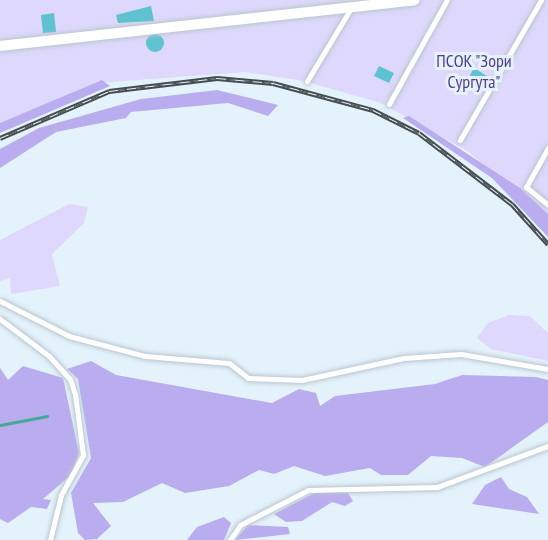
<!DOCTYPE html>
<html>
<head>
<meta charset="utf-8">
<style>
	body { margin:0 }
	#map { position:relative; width:548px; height:540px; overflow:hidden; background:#e4f2fb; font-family:"PT Sans Narrow",sans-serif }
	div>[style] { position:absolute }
	.green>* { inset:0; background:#ded8fc }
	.forest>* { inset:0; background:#b9adf0 }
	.stream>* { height:3px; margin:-1.5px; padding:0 1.5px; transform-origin:1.5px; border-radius:1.5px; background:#47a896 }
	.building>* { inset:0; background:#5ec2d0 }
	.round { border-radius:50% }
	.roads { filter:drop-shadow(0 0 2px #b9c6cf) drop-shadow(0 0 2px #b9c6cf) }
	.lane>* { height:5px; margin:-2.5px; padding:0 2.5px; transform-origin:2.5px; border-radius:2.5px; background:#fff }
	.street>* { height:10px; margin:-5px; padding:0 5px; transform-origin:5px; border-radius:5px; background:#fff }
	.rail>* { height:5px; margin-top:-2.5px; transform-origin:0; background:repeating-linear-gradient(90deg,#e4f2fb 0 9px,#454c50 0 18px); box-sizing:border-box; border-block:2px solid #454c50 }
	span { translate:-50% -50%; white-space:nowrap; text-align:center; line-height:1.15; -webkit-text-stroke:6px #e4f2fb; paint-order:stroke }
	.park-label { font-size:18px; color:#533e8d }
</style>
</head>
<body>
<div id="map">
	<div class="green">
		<i style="clip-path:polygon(0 0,548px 0,548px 219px,469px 152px,381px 103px,304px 81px,245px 72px,97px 83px,0 123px)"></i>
		<i style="clip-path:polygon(69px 204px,88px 207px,84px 223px,52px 254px,60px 286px,11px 294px,10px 278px,0 281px,0 240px)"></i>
		<i style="clip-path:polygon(509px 315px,530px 316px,548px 333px,548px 361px,491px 349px,477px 338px,488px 323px)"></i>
	</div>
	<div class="forest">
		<i style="clip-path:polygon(102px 80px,110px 86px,0 133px,0 123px)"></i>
		<i style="clip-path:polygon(217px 90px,278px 105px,268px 116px,228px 103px,131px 112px,126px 118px,56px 132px,0 168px,0 149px,39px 128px,141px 99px)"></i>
		<i style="clip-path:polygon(409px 116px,520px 188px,548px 214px,548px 237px,492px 178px,403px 118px)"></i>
		<i style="clip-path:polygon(91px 361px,116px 375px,272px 403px,299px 389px,316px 393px,320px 406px,335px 396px,435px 384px,462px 375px,536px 377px,548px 380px,548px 422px,485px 467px,462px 458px,431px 456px,408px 475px,381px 475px,370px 468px,325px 476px,294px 466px,274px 474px,259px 470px,229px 486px,185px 493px,162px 483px,123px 502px,93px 503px,111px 526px,97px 539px,85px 540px,78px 533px,71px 493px,91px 458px,78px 379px,67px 369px)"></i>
		<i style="clip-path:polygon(23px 366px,63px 378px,79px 453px,71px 475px,43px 499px,51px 500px,47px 509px,31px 507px,8px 523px,0 519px,0 368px,8px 380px)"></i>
		<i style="clip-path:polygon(501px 477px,509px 489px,527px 497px,539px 514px,472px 504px,485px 485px)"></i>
		<i style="clip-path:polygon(346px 490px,353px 501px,345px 506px,332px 502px,302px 521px,286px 522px,274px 514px,314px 493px)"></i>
		<i style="clip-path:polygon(224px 517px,231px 523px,224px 540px,187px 540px,197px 527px)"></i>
		<i style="clip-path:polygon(248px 525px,288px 527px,290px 534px,235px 540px)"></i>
	</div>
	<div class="stream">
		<i style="left:0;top:425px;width:48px;rotate:-10.8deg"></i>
	</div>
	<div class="building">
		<i style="clip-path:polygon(151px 6px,154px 21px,118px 23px,116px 15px)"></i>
		<i style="clip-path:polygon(54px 13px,56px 32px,43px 33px,41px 15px)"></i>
		<i class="round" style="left:146px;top:34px;width:18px;height:18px"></i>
		<i style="clip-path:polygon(379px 66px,394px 73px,389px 83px,374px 76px)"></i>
		<i style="clip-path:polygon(474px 68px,487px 76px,481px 87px,468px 79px)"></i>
	</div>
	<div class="roads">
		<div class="lane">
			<i style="left:307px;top:81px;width:85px;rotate:-58.9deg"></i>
			<i style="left:389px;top:104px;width:119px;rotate:-60.9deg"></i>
			<i style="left:460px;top:140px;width:162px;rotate:-59.9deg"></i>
			<i style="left:548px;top:148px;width:45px;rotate:119.4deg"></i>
			<i style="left:526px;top:187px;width:28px;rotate:39deg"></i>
			<i style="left:0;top:301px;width:77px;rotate:26.9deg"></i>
			<i style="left:69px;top:336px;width:79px;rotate:14.7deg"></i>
			<i style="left:145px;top:356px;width:84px;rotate:4.8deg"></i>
			<i style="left:229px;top:363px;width:24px;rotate:38deg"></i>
			<i style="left:248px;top:378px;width:54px;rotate:2.1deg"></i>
			<i style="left:302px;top:380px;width:104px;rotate:-12.2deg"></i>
			<i style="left:404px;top:358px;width:57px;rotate:-4deg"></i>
			<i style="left:461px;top:354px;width:88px;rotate:9.8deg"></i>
			<i style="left:0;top:319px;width:61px;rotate:37.1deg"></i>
			<i style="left:49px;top:356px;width:31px;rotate:48deg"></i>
			<i style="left:70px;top:379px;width:16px;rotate:72deg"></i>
			<i style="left:75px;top:394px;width:62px;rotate:82.5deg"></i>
			<i style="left:83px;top:455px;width:46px;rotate:118.8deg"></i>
			<i style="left:61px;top:495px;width:46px;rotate:103.7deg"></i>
			<i style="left:230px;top:540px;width:18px;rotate:-56deg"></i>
			<i style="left:240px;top:525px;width:76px;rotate:-27.2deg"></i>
			<i style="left:308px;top:490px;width:129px;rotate:-1.3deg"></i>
			<i style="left:437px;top:487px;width:118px;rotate:-20.3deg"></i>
		</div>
		<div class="street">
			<i style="left:0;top:46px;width:417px;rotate:-6.3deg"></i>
		</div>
	</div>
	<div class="rail">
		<i style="left:0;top:138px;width:119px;rotate:-23.3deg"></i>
		<i style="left:109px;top:91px;width:109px;rotate:-6.9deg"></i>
		<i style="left:217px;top:78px;width:56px;rotate:5.1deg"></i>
		<i style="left:273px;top:83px;width:104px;rotate:15.1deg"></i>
		<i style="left:373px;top:110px;width:51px;rotate:26.6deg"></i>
		<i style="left:419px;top:133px;width:117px;rotate:37.4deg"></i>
		<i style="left:512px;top:204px;width:54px;rotate:48deg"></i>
	</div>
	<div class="park-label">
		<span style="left:474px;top:72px">ПСОК "Зори<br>Сургута"</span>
	</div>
</div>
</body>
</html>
